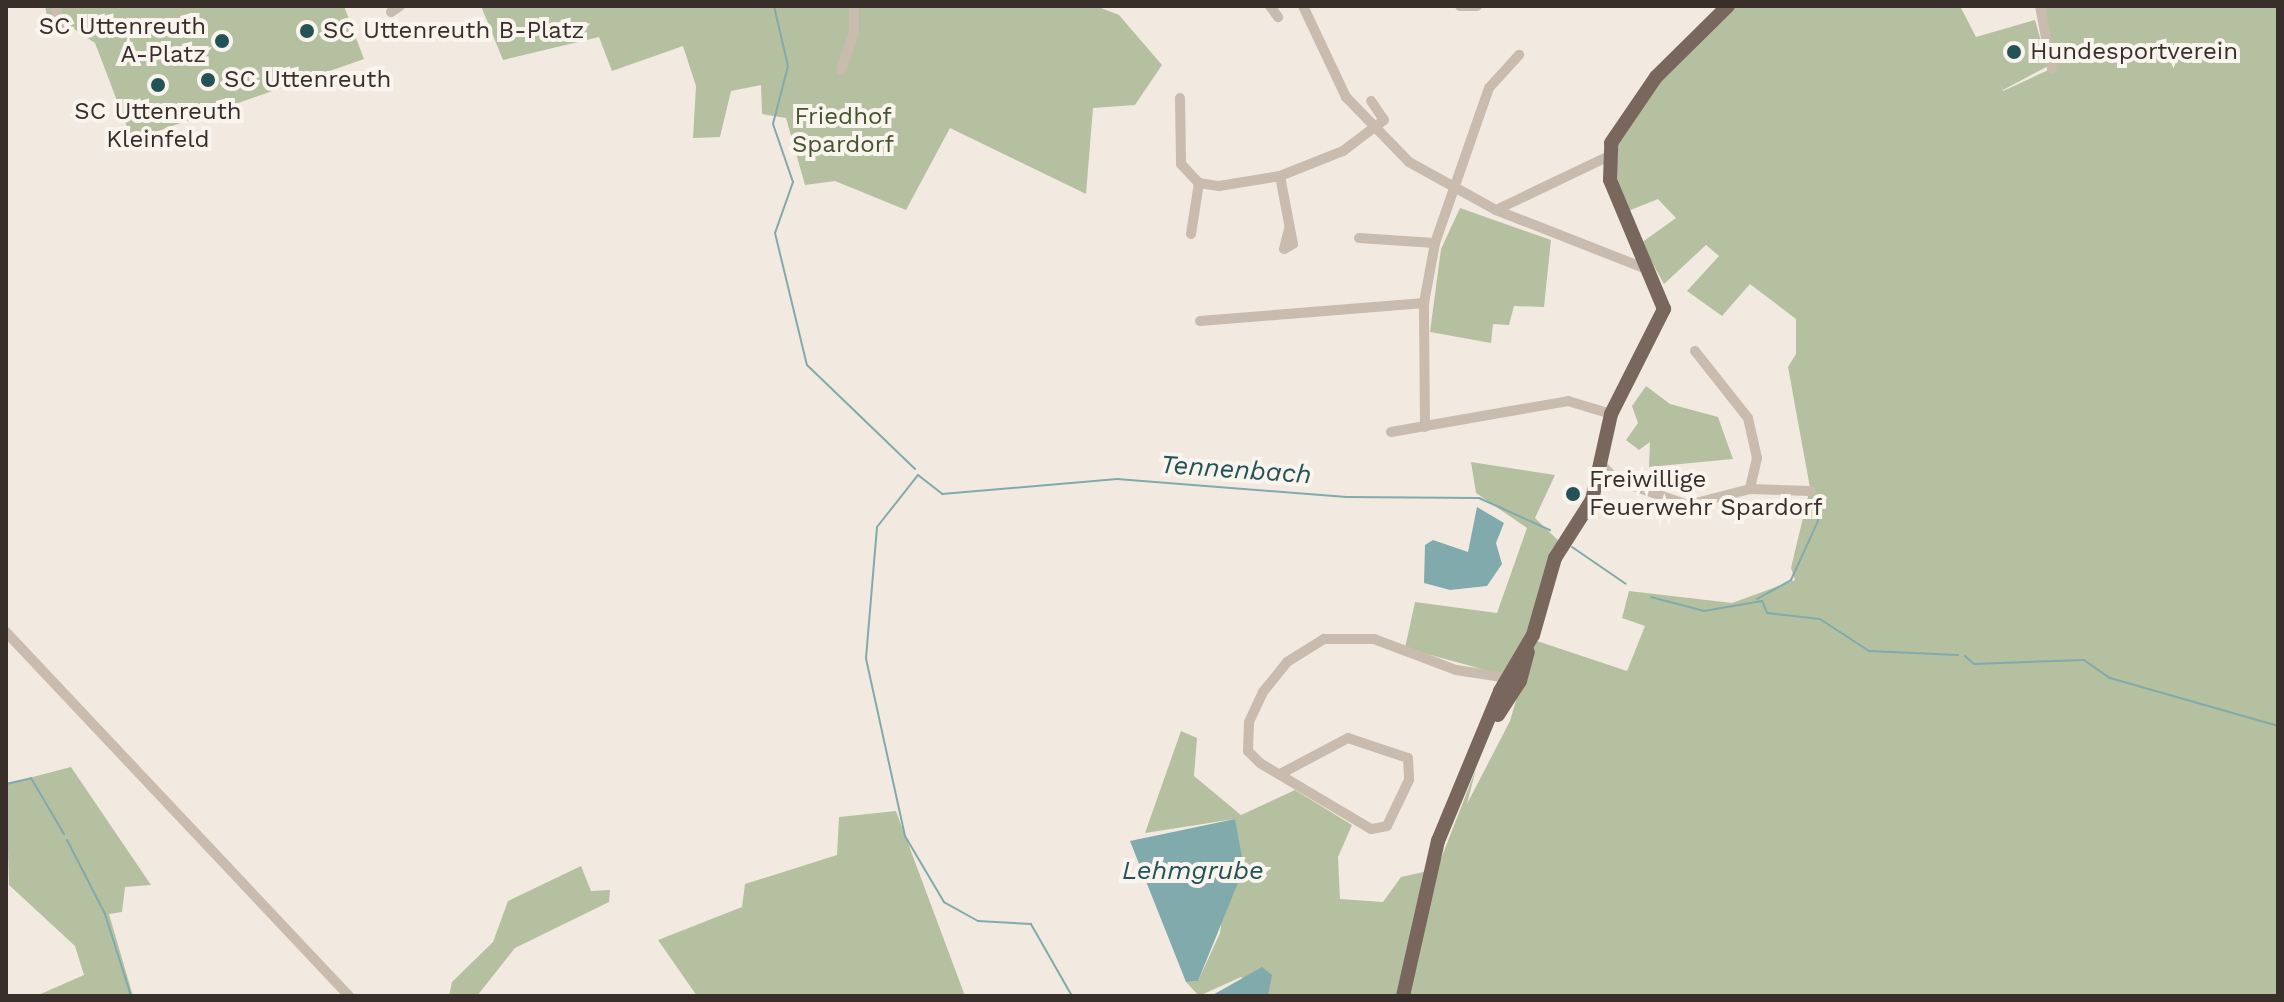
<!DOCTYPE html>
<html>
<head>
<meta charset="utf-8">
<style>
	body { margin:0 }
	#map { position:relative; width:2284px; height:1002px; overflow:hidden; background:#f2eae0; font-family:"Work Sans",sans-serif }
	div>[style] { position:absolute }
	.green>* { inset:0; background:#b5c0a1 }
	.water>* { inset:0; background:#81aaad }
	.stream>* { height:2px; margin:-1px; padding:0 1px; transform-origin:1px; border-radius:1px; background:#81aaad }
	.minor>* { height:10px; margin:-5px; padding:0 5px; transform-origin:5px; border-radius:5px; background:#c9bbad }
	.major>* { height:14px; margin:-7px; padding:0 7px; transform-origin:7px; border-radius:7px; background:#79675d }
	.dots>* { width:22px; height:22px; translate:-50% -50%; box-sizing:border-box; border:4px solid #f9f4ed; border-radius:50% }
	span { translate:-50% -50%; white-space:nowrap; text-align:center; line-height:1.15; -webkit-text-stroke:8px #f9f4ed; paint-order:stroke }
	.poi-label { font-size:24px; color:#382f2b }
	.right { translate:-100% -50%; text-align:right }
	.left { translate:0 -50%; text-align:left }
	.park-label { font-size:24px; color:#465530 }
	.water-label { font-size:26px; color:#235257; font-style:italic }
	.frame { position:absolute; inset:0; border:8px solid #382f2b; pointer-events:none }
</style>
</head>
<body>
<div id="map">
	<div class="green">
		<i style="clip-path:polygon(45px 6px,344px 6px,364px 59px,132px 140px,95px 43px,71px 27px,50px 30px)"></i>
		<i style="clip-path:polygon(481px 6px,1096px 6px,1119px 15px,1162px 65px,1135px 105px,1093px 108px,1086px 194px,950px 128px,906px 210px,835px 181px,805px 185px,786px 118px,762px 114px,761px 85px,731px 91px,720px 137px,693px 138px,696px 86px,683px 46px,612px 71px,599px 37px,503px 60px)"></i>
		<i style="clip-path:polygon(1735px 6px,1960px 6px,1976px 37px,2035px 20px,2048px 66px,2003px 90px,2000px 84px,2003px 91px,2055px 67px,2043px 6px,2278px 6px,2278px 996px,1245px 996px,1268px 995px,1241px 977px,1199px 996px,1186px 982px,1198px 981px,1220px 933px,1235px 819px,1145px 833px,1181px 731px,1197px 738px,1194px 776px,1241px 815px,1295px 790px,1352px 825px,1338px 857px,1340px 899px,1383px 902px,1401px 877px,1437px 869px,1476px 769px,1467px 804px,1510px 721px,1522px 680px,1405px 648px,1415px 602px,1497px 613px,1527px 528px,1476px 493px,1471px 462px,1555px 475px,1535px 518px,1566px 548px,1534px 640px,1627px 671px,1645px 626px,1622px 618px,1629px 591px,1732px 603px,1795px 580px,1791px 568px,1810px 488px,1788px 367px,1796px 354px,1796px 319px,1750px 284px,1722px 316px,1687px 291px,1719px 256px,1706px 245px,1664px 284px,1641px 243px,1676px 218px,1658px 199px,1628px 211px,1609px 155px,1672px 63px)"></i>
		<i style="clip-path:polygon(1460px 208px,1551px 240px,1544px 307px,1514px 306px,1509px 325px,1493px 324px,1491px 343px,1430px 332px,1441px 249px)"></i>
		<i style="clip-path:polygon(1646px 386px,1670px 404px,1718px 417px,1733px 459px,1649px 467px,1650px 442px,1639px 450px,1626px 440px,1638px 423px,1632px 406px)"></i>
		<i style="clip-path:polygon(71px 767px,151px 885px,125px 887px,122px 912px,109px 914px,133px 996px,36px 996px,84px 975px,75px 946px,9px 885px,6px 784px)"></i>
		<i style="clip-path:polygon(896px 811px,965px 996px,697px 996px,658px 940px,742px 907px,745px 884px,837px 855px,839px 817px)"></i>
		<i style="clip-path:polygon(581px 866px,591px 891px,610px 890px,609px 902px,515px 948px,477px 996px,449px 996px,452px 982px,493px 942px,508px 901px)"></i>
	</div>
	<div class="water">
		<i style="clip-path:polygon(1477px 507px,1504px 523px,1496px 543px,1502px 564px,1487px 586px,1450px 590px,1424px 583px,1425px 545px,1433px 540px,1468px 552px)"></i>
		<i style="clip-path:polygon(1235px 819px,1244px 868px,1198px 981px,1186px 982px,1130px 841px)"></i>
		<i style="clip-path:polygon(1262px 967px,1272px 975px,1268px 995px,1211px 996px)"></i>
	</div>
	<div class="stream">
		<i style="left:774px;top:6px;width:62px;rotate:76.9deg"></i>
		<i style="left:788px;top:66px;width:60px;rotate:104.5deg"></i>
		<i style="left:773px;top:124px;width:61px;rotate:71deg"></i>
		<i style="left:793px;top:182px;width:54px;rotate:109.4deg"></i>
		<i style="left:775px;top:233px;width:136px;rotate:76.4deg"></i>
		<i style="left:807px;top:365px;width:150px;rotate:43.9deg"></i>
		<i style="left:1572px;top:547px;width:65px;rotate:34.4deg"></i>
		<i style="left:1651px;top:597px;width:55px;rotate:14.8deg"></i>
		<i style="left:1704px;top:611px;width:59px;rotate:-9.8deg"></i>
		<i style="left:1762px;top:601px;width:13px;rotate:67deg"></i>
		<i style="left:1767px;top:613px;width:53px;rotate:6.5deg"></i>
		<i style="left:1820px;top:619px;width:59px;rotate:33.1deg"></i>
		<i style="left:1869px;top:651px;width:89px;rotate:2.6deg"></i>
		<i style="left:1757px;top:599px;width:39px;rotate:-29deg"></i>
		<i style="left:1791px;top:580px;width:65px;rotate:-65.4deg"></i>
		<i style="left:1818px;top:521px;width:25px;rotate:-85deg"></i>
		<i style="left:1965px;top:656px;width:12px;rotate:42deg"></i>
		<i style="left:1974px;top:664px;width:110px;rotate:-2.1deg"></i>
		<i style="left:2084px;top:660px;width:32px;rotate:35deg"></i>
		<i style="left:2110px;top:678px;width:175px;rotate:15.9deg"></i>
		<i style="left:6px;top:784px;width:26px;rotate:-13deg"></i>
		<i style="left:31px;top:778px;width:65px;rotate:59.5deg"></i>
		<i style="left:67px;top:840px;width:83px;rotate:62.8deg"></i>
		<i style="left:105px;top:914px;width:86px;rotate:72.4deg"></i>
		<i style="left:1072px;top:996px;width:83px;rotate:-119.7deg"></i>
		<i style="left:1031px;top:924px;width:53px;rotate:-176.8deg"></i>
		<i style="left:978px;top:921px;width:39px;rotate:-151deg"></i>
		<i style="left:944px;top:902px;width:77px;rotate:-120.6deg"></i>
		<i style="left:905px;top:836px;width:182px;rotate:-102.4deg"></i>
		<i style="left:866px;top:658px;width:131px;rotate:-85.2deg"></i>
		<i style="left:877px;top:527px;width:66px;rotate:-51.7deg"></i>
		<i style="left:918px;top:475px;width:31px;rotate:38deg"></i>
		<i style="left:942px;top:494px;width:176px;rotate:-4.9deg"></i>
		<i style="left:1117px;top:479px;width:230px;rotate:4.5deg"></i>
		<i style="left:1346px;top:497px;width:133px;rotate:0.4deg"></i>
		<i style="left:1479px;top:498px;width:78px;rotate:24.3deg"></i>
	</div>
	<div class="minor">
		<i style="left:56px;top:6px;width:21px;rotate:85deg"></i>
		<i style="left:1270px;top:6px;width:14px;rotate:54deg"></i>
		<i style="left:1303px;top:6px;width:101px;rotate:64.7deg"></i>
		<i style="left:1346px;top:97px;width:91px;rotate:45.9deg"></i>
		<i style="left:1409px;top:162px;width:99px;rotate:28.9deg"></i>
		<i style="left:1496px;top:210px;width:164px;rotate:21.4deg"></i>
		<i style="left:1460px;top:6px;width:17px"></i>
		<i style="left:2040px;top:6px;width:64px;rotate:79.2deg"></i>
		<i style="left:391px;top:12px;width:11px;rotate:-34deg"></i>
		<i style="left:841px;top:70px;width:39px;rotate:-71deg"></i>
		<i style="left:854px;top:33px;width:27px;rotate:-90deg"></i>
		<i style="left:1180px;top:98px;width:66px;rotate:89.1deg"></i>
		<i style="left:1181px;top:164px;width:26px;rotate:47deg"></i>
		<i style="left:1199px;top:183px;width:20px;rotate:9deg"></i>
		<i style="left:1219px;top:186px;width:62px;rotate:-9.3deg"></i>
		<i style="left:1280px;top:176px;width:68px;rotate:-21.6deg"></i>
		<i style="left:1343px;top:151px;width:51px;rotate:-37.1deg"></i>
		<i style="left:1384px;top:120px;width:23px;rotate:-124deg"></i>
		<i style="left:1280px;top:176px;width:69px;rotate:79.2deg"></i>
		<i style="left:1293px;top:244px;width:10px;rotate:151deg"></i>
		<i style="left:1284px;top:249px;width:21px;rotate:-76deg"></i>
		<i style="left:1496px;top:210px;width:123px;rotate:-25.5deg"></i>
		<i style="left:1191px;top:234px;width:52px;rotate:-81.1deg"></i>
		<i style="left:1359px;top:238px;width:76px;rotate:3.8deg"></i>
		<i style="left:1200px;top:321px;width:225px;rotate:-4.6deg"></i>
		<i style="left:1695px;top:351px;width:85px;rotate:51.7deg"></i>
		<i style="left:1748px;top:418px;width:41px;rotate:77.3deg"></i>
		<i style="left:1757px;top:458px;width:32px;rotate:103deg"></i>
		<i style="left:1425px;top:427px;width:124px;rotate:-90.5deg"></i>
		<i style="left:1424px;top:303px;width:61px;rotate:-79.6deg"></i>
		<i style="left:1435px;top:243px;width:164px;rotate:-70.8deg"></i>
		<i style="left:1489px;top:88px;width:45px;rotate:-47.7deg"></i>
		<i style="left:1391px;top:432px;width:180px;rotate:-9.9deg"></i>
		<i style="left:1568px;top:401px;width:45px;rotate:16.8deg"></i>
		<i style="left:1602px;top:465px;width:21px;rotate:47deg"></i>
		<i style="left:1616px;top:480px;width:76px;rotate:19.1deg"></i>
		<i style="left:1688px;top:505px;width:64px;rotate:-14.5deg"></i>
		<i style="left:1750px;top:489px;width:61px;rotate:1.9deg"></i>
		<i style="left:6px;top:632px;width:500px;rotate:46.7deg"></i>
		<i style="left:1282px;top:773px;width:75px;rotate:-27.9deg"></i>
		<i style="left:1348px;top:738px;width:63px;rotate:18.4deg"></i>
		<i style="left:1408px;top:758px;width:22px;rotate:87deg"></i>
		<i style="left:1409px;top:780px;width:51px;rotate:115.6deg"></i>
		<i style="left:1387px;top:826px;width:16px;rotate:169deg"></i>
		<i style="left:1371px;top:829px;width:129px;rotate:-149.3deg"></i>
		<i style="left:1260px;top:763px;width:17px;rotate:-135deg"></i>
		<i style="left:1248px;top:751px;width:29px;rotate:-88deg"></i>
		<i style="left:1249px;top:722px;width:33px;rotate:-65deg"></i>
		<i style="left:1263px;top:692px;width:38px;rotate:-51deg"></i>
		<i style="left:1287px;top:662px;width:44px;rotate:-31.9deg"></i>
		<i style="left:1324px;top:639px;width:50px"></i>
		<i style="left:1374px;top:639px;width:88px;rotate:20.7deg"></i>
		<i style="left:1456px;top:670px;width:53px;rotate:8.7deg"></i>
	</div>
	<div class="major">
		<i style="left:1498px;top:715px;width:40px;rotate:-57.1deg"></i>
		<i style="left:1520px;top:681px;width:30px;rotate:-75deg"></i>
		<i style="left:1403px;top:996px;width:159px;rotate:-77.3deg"></i>
		<i style="left:1438px;top:841px;width:162px;rotate:-67.5deg"></i>
		<i style="left:1500px;top:691px;width:65px;rotate:-59.5deg"></i>
		<i style="left:1533px;top:635px;width:80px;rotate:-74.1deg"></i>
		<i style="left:1555px;top:558px;width:69px;rotate:-57.5deg"></i>
		<i style="left:1592px;top:500px;width:88px;rotate:-77.5deg"></i>
		<i style="left:1611px;top:414px;width:118px;rotate:-63.2deg"></i>
		<i style="left:1664px;top:309px;width:140px;rotate:-112.7deg"></i>
		<i style="left:1610px;top:180px;width:37px;rotate:-88deg"></i>
		<i style="left:1611px;top:143px;width:80px;rotate:-55.7deg"></i>
		<i style="left:1656px;top:77px;width:101px;rotate:-44.6deg"></i>
	</div>
	<div class="dots">
		<i style="left:307px;top:31px;background:#235257"></i>
		<i style="left:222px;top:41px;background:#235257"></i>
		<i style="left:2014px;top:52px;background:#235257"></i>
		<i style="left:208px;top:80px;background:#235257"></i>
		<i style="left:158px;top:85px;background:#235257"></i>
		<i style="left:1573px;top:494px;background:#235257"></i>
	</div>
	<div class="poi-label">
		<span class="right" style="left:206px;top:41px">SC Uttenreuth<br>A-Platz</span>
		<span class="left" style="left:323px;top:31px">SC Uttenreuth B-Platz</span>
		<span class="left" style="left:2030px;top:52px">Hundesportverein</span>
		<span class="left" style="left:224px;top:80px">SC Uttenreuth</span>
		<span style="left:158px;top:126px">SC Uttenreuth<br>Kleinfeld</span>
		<span class="left" style="left:1589px;top:494px">Freiwillige<br>Feuerwehr Spardorf</span>
	</div>
	<div class="park-label">
		<span style="left:843px;top:131px">Friedhof<br>Spardorf</span>
	</div>
	<div class="water-label">
		<span style="left:1236px;top:470px;rotate:4deg">Tennenbach</span>
		<span style="left:1193px;top:871px">Lehmgrube</span>
	</div>
	<div class="frame"></div>
</div>
</body>
</html>
